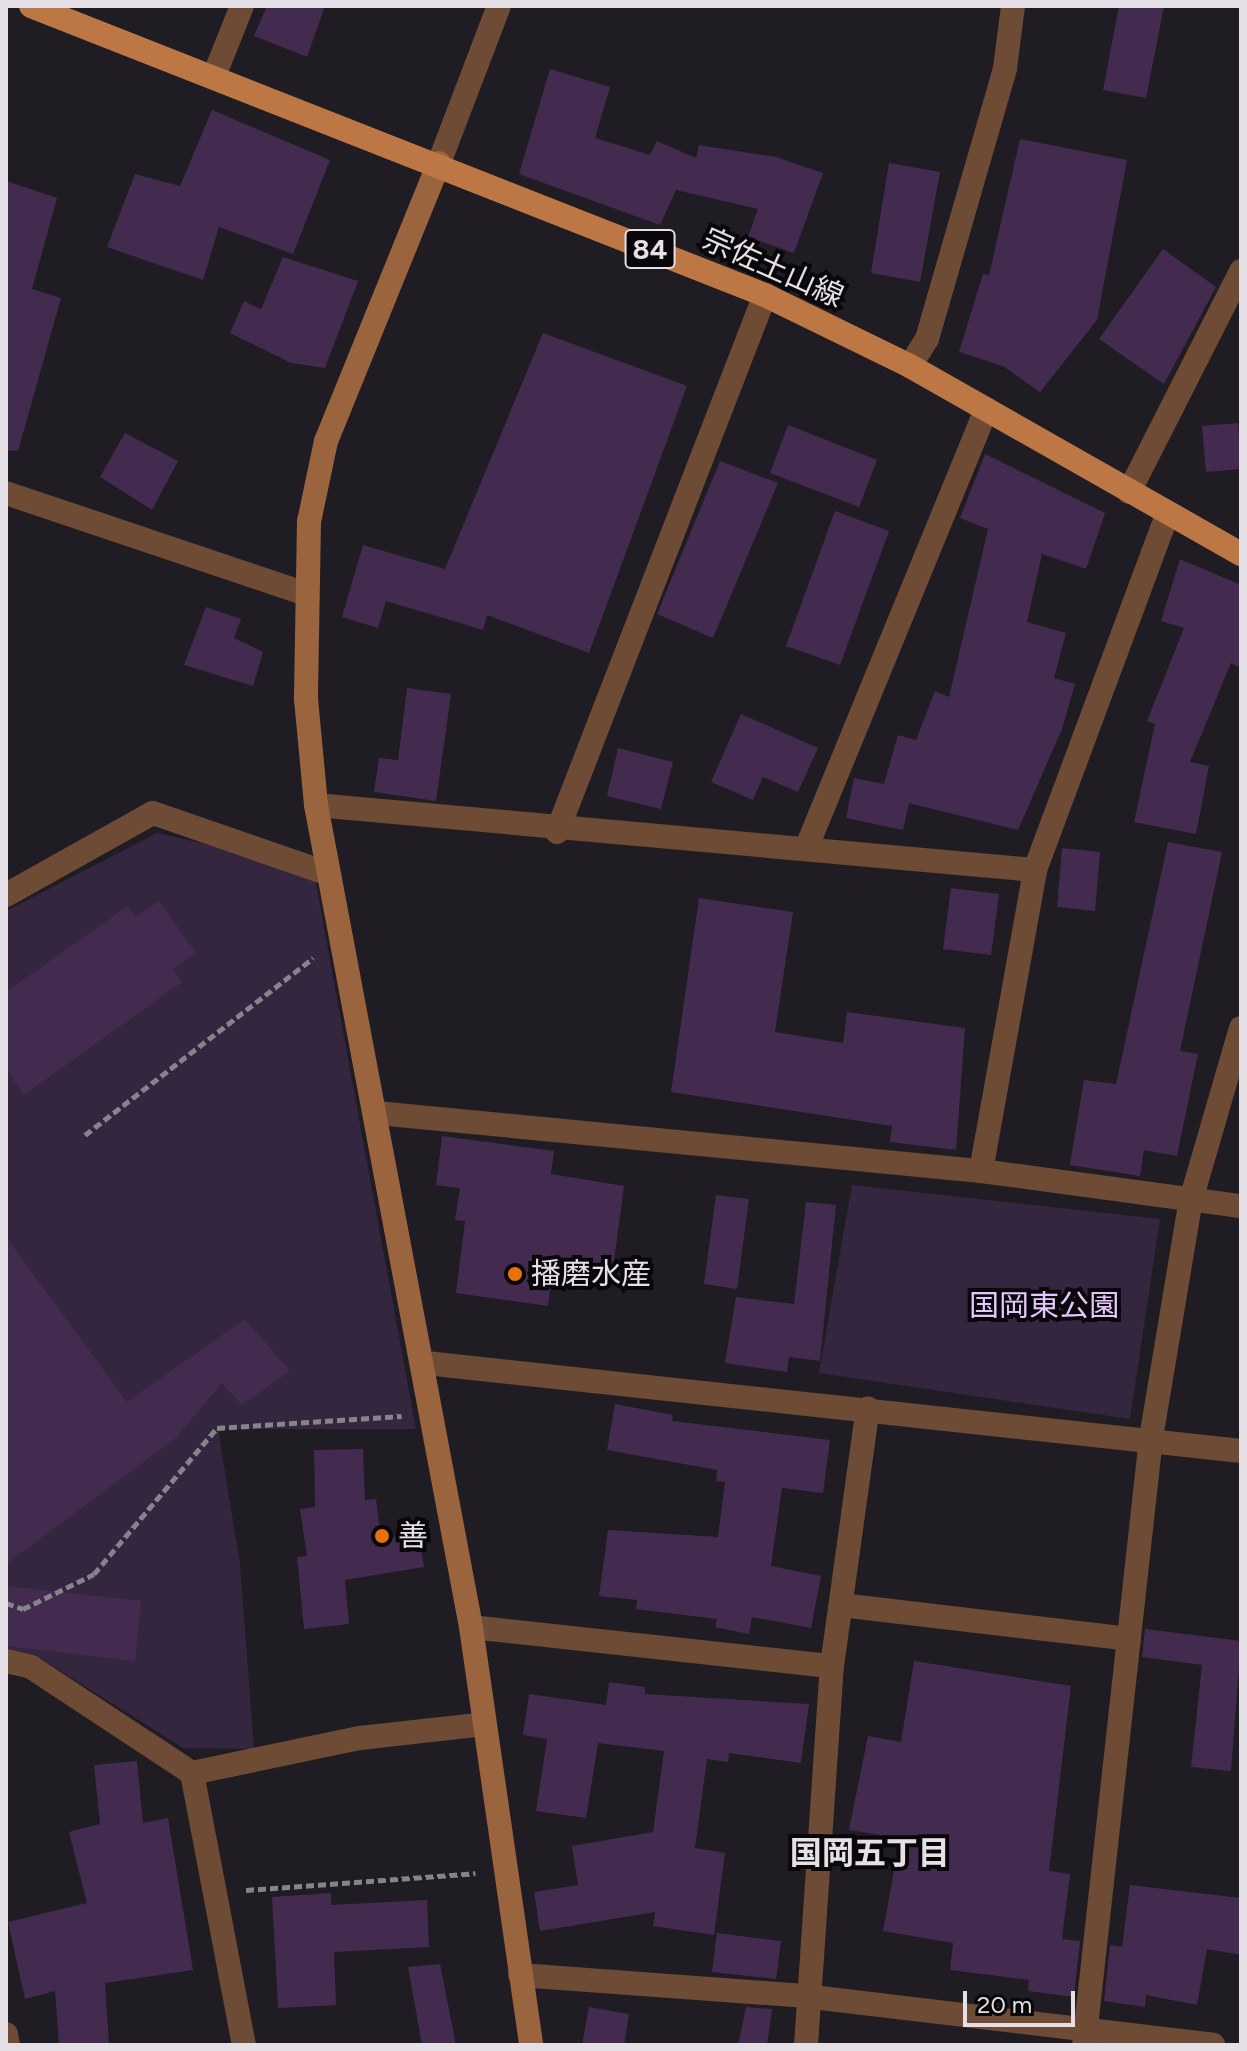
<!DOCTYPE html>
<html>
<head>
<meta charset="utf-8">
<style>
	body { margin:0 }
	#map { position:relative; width:1247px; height:2051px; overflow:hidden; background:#201c24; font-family:Figtree,"Noto Sans JP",sans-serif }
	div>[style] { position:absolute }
	.green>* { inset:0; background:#34263e }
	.building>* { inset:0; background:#422b4f }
	.path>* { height:5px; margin-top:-2.5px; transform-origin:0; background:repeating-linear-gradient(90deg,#87838a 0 8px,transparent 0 12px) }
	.street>* { height:24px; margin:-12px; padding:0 12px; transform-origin:12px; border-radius:12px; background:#6d4b34 }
	.secondary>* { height:24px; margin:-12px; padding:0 12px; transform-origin:12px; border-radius:12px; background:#9a643e }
	.primary>* { height:24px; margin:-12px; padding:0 12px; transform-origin:12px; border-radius:12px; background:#bc7744 }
	.dots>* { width:22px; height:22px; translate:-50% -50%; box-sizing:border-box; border:4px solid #09070a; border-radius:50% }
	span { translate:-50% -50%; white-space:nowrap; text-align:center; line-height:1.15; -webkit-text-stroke:8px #09070a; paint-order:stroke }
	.shield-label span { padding:2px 6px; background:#09070a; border:2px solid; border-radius:6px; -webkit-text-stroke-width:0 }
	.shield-label { font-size:28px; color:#e4e0e6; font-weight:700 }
	.street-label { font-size:30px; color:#e4e0e6 }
	.poi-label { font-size:30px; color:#e4e0e6 }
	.left { translate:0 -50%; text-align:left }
	.park-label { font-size:30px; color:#e4c6fc }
	.neighbourhood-label { font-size:32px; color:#e4e0e6; font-weight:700 }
	.frame { position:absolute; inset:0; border:8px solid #e4e0e6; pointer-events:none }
	.scale { position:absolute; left:963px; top:1991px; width:112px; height:36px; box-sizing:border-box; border:4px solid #e4e0e6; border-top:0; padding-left:10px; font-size:24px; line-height:28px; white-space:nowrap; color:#e4e0e6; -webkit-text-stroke:6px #09070a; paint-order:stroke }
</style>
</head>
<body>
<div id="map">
	<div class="green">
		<i style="clip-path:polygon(157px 833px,313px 868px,416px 1429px,218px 1429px,240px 1564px,254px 1749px,183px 1748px,40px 1658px,6px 1651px,6px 911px)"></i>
		<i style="clip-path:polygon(852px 1185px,1160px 1219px,1130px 1419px,819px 1373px)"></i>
	</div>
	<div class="building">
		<i style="clip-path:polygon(267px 6px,325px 6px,307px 57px,254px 36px)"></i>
		<i style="clip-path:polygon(1119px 6px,1164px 6px,1146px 98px,1103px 90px)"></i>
		<i style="clip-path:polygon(550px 69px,610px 87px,595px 138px,650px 155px,657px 141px,696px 158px,699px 145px,776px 157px,823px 173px,794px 253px,748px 237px,758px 209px,676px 190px,660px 225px,519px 174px)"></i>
		<i style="clip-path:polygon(212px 110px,330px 160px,293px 254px,219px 227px,203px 280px,107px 247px,135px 174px,180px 186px)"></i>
		<i style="clip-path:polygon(1020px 139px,1127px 160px,1097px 320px,1040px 392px,1003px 366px,959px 352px,983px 274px,989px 275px)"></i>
		<i style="clip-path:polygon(889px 163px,940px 172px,920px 282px,871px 273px)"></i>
		<i style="clip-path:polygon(6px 181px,57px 198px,32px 289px,61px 298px,18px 451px,6px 450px)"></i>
		<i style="clip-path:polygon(1163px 249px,1216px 287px,1164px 384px,1099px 339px)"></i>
		<i style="clip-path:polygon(283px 257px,358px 281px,325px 368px,291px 363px,230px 333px,244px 301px,261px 309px)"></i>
		<i style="clip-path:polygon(543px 333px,687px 386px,589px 653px,487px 615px,483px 630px,386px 601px,378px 628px,342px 617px,363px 545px,445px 569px)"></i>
		<i style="clip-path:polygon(1238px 423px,1241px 469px,1206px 472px,1202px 426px)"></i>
		<i style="clip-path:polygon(788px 425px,877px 460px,859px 507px,770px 473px)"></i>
		<i style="clip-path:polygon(125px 433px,178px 461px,152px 510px,100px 477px)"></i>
		<i style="clip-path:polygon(985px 454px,1105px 513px,1086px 569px,1042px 554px,1027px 622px,1066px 633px,1054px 678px,1075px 684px,1062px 729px,1018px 830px,909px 803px,903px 830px,846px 818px,854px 778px,884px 784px,898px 735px,916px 740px,935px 691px,949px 697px,988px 529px,960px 518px)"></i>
		<i style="clip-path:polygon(720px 461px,778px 483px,713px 638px,657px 614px)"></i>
		<i style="clip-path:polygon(835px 511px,889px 531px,840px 665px,786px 646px)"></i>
		<i style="clip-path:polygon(1180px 559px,1241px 585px,1241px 668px,1231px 663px,1190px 762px,1209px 766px,1196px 834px,1134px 822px,1155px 724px,1147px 721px,1184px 628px,1161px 621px)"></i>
		<i style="clip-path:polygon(206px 607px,241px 619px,234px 638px,263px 652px,253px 686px,184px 665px)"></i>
		<i style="clip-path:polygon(407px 688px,451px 694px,436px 801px,374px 792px,379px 758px,398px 760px)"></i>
		<i style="clip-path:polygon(741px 714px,818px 748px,798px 792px,763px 777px,753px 800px,711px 782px)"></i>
		<i style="clip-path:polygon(618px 748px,673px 762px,661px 809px,607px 796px)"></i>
		<i style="clip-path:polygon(1168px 842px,1222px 852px,1180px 1051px,1198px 1054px,1177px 1156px,1144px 1150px,1140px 1176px,1070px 1165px,1084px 1080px,1116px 1084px)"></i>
		<i style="clip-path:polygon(1062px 848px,1100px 852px,1095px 911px,1057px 907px)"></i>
		<i style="clip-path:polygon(951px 888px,999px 894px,991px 955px,943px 949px)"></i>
		<i style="clip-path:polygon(699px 898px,793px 912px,775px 1032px,843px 1043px,847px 1012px,965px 1028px,956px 1150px,890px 1142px,892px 1126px,671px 1092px)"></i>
		<i style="clip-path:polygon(159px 901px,196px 953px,173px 969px,182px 982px,24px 1095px,6px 1069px,6px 992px,128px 906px,136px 917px)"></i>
		<i style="clip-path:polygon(442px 1136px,554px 1151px,551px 1174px,624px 1186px,612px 1276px,553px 1269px,548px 1306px,456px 1293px,465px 1221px,455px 1220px,460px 1188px,436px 1185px)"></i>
		<i style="clip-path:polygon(716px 1195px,749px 1199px,737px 1289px,704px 1284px)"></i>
		<i style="clip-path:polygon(806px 1202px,836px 1205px,820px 1361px,789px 1357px,787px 1372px,725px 1363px,736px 1297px,794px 1304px)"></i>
		<i style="clip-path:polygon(6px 1237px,127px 1402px,245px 1319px,290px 1371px,242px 1405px,222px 1383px,176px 1438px,6px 1564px)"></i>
		<i style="clip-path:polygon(615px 1404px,673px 1415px,672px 1421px,830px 1440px,823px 1493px,782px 1488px,771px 1566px,821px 1576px,811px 1628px,752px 1617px,749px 1634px,715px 1627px,717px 1619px,636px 1609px,637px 1600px,599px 1596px,608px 1530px,718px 1537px,725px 1482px,716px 1481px,717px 1470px,607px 1450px)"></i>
		<i style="clip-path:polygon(363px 1449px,365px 1500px,376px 1499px,381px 1539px,419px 1533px,424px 1567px,345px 1580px,349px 1624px,304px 1629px,297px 1557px,307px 1556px,300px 1509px,315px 1507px,314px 1450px)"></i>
		<i style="clip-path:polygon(6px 1586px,141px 1601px,135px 1661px,6px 1646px)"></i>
		<i style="clip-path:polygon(1145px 1629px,1241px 1641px,1231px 1771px,1191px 1767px,1202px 1665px,1142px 1657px)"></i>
		<i style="clip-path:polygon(914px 1661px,1071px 1686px,1049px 1871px,1070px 1874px,1062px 1939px,1080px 1941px,1074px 1997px,1028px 1991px,1029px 1980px,950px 1970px,953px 1943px,883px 1931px,900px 1838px,849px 1830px,868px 1736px,901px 1742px)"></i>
		<i style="clip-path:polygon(609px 1682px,645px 1687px,645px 1694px,809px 1704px,801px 1763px,729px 1753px,728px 1762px,707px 1759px,695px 1848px,725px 1853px,714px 1935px,653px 1926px,655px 1912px,540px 1931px,534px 1892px,578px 1885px,572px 1846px,653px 1832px,664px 1751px,598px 1743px,586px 1818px,536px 1811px,547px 1739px,523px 1735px,529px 1694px,606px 1705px)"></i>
		<i style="clip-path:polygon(137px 1761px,143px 1823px,168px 1818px,193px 1970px,105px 1983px,109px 2045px,59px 2045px,55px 1991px,25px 1999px,8px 1922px,87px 1903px,69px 1832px,100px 1824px,94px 1765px)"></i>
		<i style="clip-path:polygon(1130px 1885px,1241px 1898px,1241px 1955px,1207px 1949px,1197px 2005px,1146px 1995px,1145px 2007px,1104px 2001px,1110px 1945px,1122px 1947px)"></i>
		<i style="clip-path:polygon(331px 1893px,331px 1905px,427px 1900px,429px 1947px,334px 1952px,336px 2005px,278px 2008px,272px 1897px)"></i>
		<i style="clip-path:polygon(717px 1933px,781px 1941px,776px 1979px,712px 1972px)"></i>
		<i style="clip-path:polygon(440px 1964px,456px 2045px,422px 2045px,408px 1967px)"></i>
		<i style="clip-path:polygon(589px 2007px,629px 2014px,624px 2045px,582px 2045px)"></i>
		<i style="clip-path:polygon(746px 2007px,772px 2009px,767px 2045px,738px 2045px)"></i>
	</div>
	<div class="path">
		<i style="left:85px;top:1135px;width:289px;rotate:-37.8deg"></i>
		<i style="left:6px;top:1603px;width:18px;rotate:19deg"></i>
		<i style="left:23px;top:1609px;width:79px;rotate:-26.2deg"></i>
		<i style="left:94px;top:1574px;width:191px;rotate:-49.9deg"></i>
		<i style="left:217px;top:1428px;width:185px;rotate:-3.7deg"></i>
		<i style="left:246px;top:1890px;width:230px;rotate:-4.2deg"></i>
	</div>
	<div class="street">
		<i style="left:214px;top:76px;width:75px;rotate:-68.2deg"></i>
		<i style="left:439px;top:163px;width:168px;rotate:-69.1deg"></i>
		<i style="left:910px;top:366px;width:32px;rotate:-58deg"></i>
		<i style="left:927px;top:339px;width:282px;rotate:-73.9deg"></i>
		<i style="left:1005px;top:68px;width:63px;rotate:-82.6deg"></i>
		<i style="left:1129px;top:492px;width:248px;rotate:-63.1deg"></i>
		<i style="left:6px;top:493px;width:314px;rotate:18.6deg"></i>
		<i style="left:316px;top:805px;width:722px;rotate:5.17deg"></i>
		<i style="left:557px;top:832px;width:576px;rotate:-68.83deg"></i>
		<i style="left:808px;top:844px;width:470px;rotate:-67.7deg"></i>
		<i style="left:6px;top:895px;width:168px;rotate:-29.2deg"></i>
		<i style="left:153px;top:813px;width:186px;rotate:19.1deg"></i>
		<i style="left:377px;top:1113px;width:607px;rotate:5.49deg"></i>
		<i style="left:981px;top:1171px;width:262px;rotate:7.7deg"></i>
		<i style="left:981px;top:1171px;width:306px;rotate:-79.8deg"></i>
		<i style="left:1035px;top:870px;width:381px;rotate:-69.6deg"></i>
		<i style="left:426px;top:1363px;width:820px;rotate:6.16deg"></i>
		<i style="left:841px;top:1605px;width:290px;rotate:6.7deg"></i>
		<i style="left:471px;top:1627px;width:363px;rotate:6.2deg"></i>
		<i style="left:6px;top:1661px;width:26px;rotate:13deg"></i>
		<i style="left:31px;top:1667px;width:193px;rotate:33.4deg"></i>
		<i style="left:192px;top:1773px;width:172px;rotate:-11.8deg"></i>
		<i style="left:360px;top:1738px;width:125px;rotate:-6.4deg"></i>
		<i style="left:192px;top:1773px;width:277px;rotate:79.2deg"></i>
		<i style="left:520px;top:1975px;width:285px;rotate:4.2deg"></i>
		<i style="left:804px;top:1996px;width:412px;rotate:6.8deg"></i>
		<i style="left:6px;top:2034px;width:11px;rotate:80deg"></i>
		<i style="left:806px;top:2045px;width:380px;rotate:-86.1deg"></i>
		<i style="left:832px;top:1666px;width:260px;rotate:-82.1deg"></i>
		<i style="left:1084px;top:2045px;width:611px;rotate:-83.7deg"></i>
		<i style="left:1151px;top:1438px;width:241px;rotate:-80.5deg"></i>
		<i style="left:1191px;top:1200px;width:179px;rotate:-73.8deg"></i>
	</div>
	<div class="secondary">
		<i style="left:439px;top:163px;width:300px;rotate:112.1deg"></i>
		<i style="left:326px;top:441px;width:83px;rotate:101.9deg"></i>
		<i style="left:309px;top:522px;width:177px;rotate:91deg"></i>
		<i style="left:306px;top:699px;width:106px;rotate:84.6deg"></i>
		<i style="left:316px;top:805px;width:836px;rotate:79.32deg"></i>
		<i style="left:471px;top:1627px;width:422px;rotate:81.8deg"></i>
	</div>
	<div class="primary">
		<i style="left:31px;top:6px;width:789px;rotate:21.49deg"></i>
		<i style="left:765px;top:295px;width:161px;rotate:26.1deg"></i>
		<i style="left:910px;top:366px;width:381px;rotate:29.6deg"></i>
	</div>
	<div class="dots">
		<i style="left:515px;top:1274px;background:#e8710a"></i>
		<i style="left:382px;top:1536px;background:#e8710a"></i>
	</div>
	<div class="shield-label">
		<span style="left:650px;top:249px">84</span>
	</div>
	<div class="street-label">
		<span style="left:773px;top:268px;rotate:24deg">宗佐土山線</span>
	</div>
	<div class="poi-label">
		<span class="left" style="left:531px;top:1274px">播磨水産</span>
		<span class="left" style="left:398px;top:1536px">善</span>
	</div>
	<div class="park-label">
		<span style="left:1044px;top:1306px">国岡東公園</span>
	</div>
	<div class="neighbourhood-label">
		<span style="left:870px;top:1853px">国岡五丁目</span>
	</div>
	<div class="frame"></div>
	<div class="scale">20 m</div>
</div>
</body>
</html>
